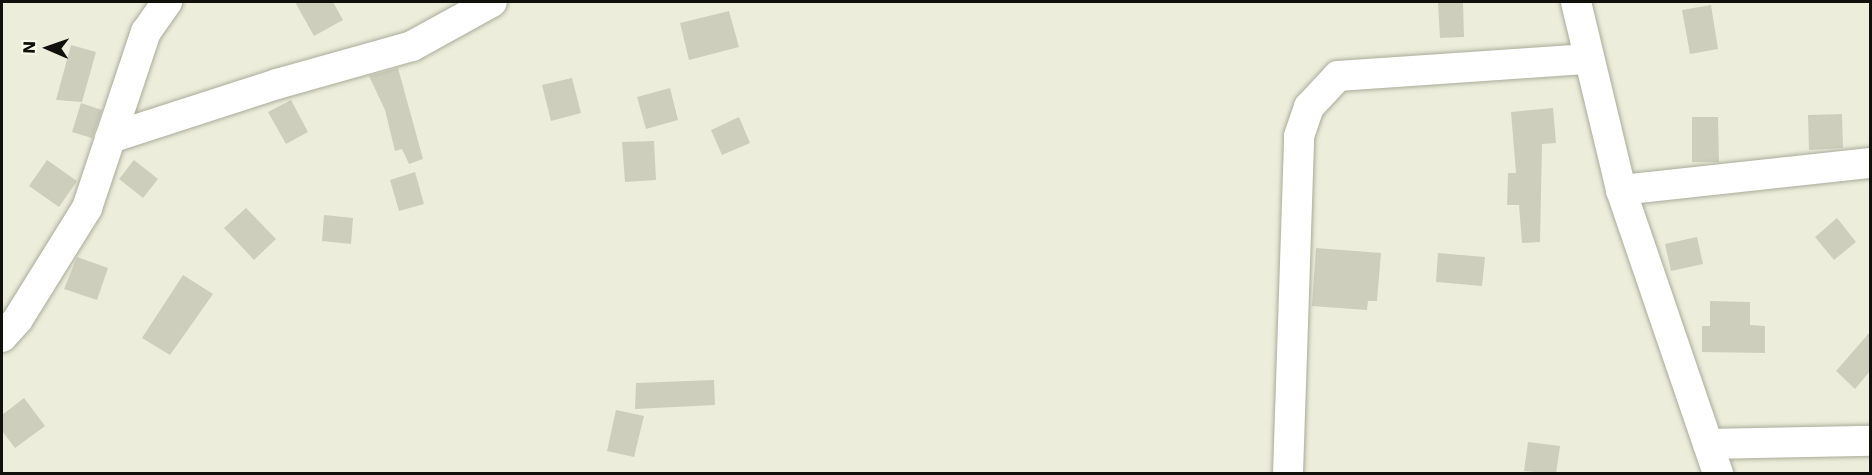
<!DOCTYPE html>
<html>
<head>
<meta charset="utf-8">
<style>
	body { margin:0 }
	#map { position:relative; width:1872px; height:475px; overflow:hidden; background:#eceedb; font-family:"DejaVu Sans",sans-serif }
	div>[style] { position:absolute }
	.building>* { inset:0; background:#cdcfbc }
	.roads { filter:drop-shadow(0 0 2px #a9ab99) drop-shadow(0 0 2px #a9ab99) }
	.street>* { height:30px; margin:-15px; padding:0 15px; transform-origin:15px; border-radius:15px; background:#fff }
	span { translate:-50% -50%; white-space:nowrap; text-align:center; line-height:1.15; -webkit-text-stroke:4.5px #f9fce8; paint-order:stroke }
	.frame { position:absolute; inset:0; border:3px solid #11110b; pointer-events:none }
	.north { position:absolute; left:18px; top:18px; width:60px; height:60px; -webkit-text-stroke:4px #f9fce8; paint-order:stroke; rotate:272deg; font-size:16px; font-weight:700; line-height:24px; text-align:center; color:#11110b }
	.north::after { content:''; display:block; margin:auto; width:21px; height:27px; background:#11110b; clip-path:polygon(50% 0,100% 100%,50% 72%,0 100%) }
</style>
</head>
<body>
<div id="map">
	<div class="building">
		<i style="clip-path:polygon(295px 2px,333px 2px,343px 20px,314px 36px)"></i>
		<i style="clip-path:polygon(1438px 2px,1463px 2px,1464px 37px,1440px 38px)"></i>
		<i style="clip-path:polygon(1711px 5px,1718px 49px,1690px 54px,1682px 10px)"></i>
		<i style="clip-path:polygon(729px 11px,739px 47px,689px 60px,680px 23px)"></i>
		<i style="clip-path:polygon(71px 45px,96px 52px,82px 102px,56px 100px)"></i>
		<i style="clip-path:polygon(398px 68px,423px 159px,409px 164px,402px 149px,395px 151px,385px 110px,369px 76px)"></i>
		<i style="clip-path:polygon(572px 78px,581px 113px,551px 121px,542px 85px)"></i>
		<i style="clip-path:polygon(670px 88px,678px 120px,646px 129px,637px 97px)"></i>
		<i style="clip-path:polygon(291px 100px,308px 132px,286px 144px,268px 112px)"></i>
		<i style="clip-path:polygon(81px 103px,102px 110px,92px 138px,72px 132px)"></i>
		<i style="clip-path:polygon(1553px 108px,1556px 143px,1542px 144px,1540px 242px,1522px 243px,1519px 205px,1507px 205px,1508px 173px,1516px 173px,1511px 112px)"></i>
		<i style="clip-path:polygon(1842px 114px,1843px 148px,1809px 150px,1808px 115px)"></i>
		<i style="clip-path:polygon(739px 117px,750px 143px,722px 155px,711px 130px)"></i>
		<i style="clip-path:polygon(1692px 117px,1718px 117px,1719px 162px,1692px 162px)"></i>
		<i style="clip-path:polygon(654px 141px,656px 180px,625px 182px,622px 142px)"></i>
		<i style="clip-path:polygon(47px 160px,77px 181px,59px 207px,29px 186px)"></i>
		<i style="clip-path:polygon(134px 160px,158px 179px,143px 198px,119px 179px)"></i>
		<i style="clip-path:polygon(415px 172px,424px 204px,399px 211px,390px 180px)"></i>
		<i style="clip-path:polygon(246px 208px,276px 239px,254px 260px,224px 228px)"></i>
		<i style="clip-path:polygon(324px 215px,353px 218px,351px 244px,322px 241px)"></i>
		<i style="clip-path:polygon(1837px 218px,1856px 242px,1834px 260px,1815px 237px)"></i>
		<i style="clip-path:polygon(1697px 237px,1703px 264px,1671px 271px,1665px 244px)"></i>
		<i style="clip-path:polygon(1316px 248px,1381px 253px,1377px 301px,1368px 301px,1367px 310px,1312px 306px)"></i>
		<i style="clip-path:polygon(1438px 253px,1485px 257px,1482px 286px,1436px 282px)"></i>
		<i style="clip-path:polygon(77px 257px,108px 268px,97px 300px,64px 289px)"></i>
		<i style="clip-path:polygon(183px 275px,213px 294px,170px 355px,142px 338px)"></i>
		<i style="clip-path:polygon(1710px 301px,1750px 302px,1750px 325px,1765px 326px,1765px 353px,1702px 352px,1702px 326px,1710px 326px)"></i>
		<i style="clip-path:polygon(1870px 332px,1870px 371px,1855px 389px,1836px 371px)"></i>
		<i style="clip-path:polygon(714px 380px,715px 405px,635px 409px,636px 383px)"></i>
		<i style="clip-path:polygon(24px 398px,45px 426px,15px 448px,2px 431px,2px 415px)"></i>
		<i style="clip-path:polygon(616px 410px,644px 416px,634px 457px,607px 451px)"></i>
		<i style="clip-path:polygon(1528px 442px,1560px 446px,1556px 474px,1524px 471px)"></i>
	</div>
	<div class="roads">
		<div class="street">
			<i style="left:1576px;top:2px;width:193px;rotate:76.5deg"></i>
			<i style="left:1621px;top:190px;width:300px;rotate:71.1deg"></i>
			<i style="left:110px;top:138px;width:176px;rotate:-17.9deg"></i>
			<i style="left:277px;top:84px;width:140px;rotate:-15.7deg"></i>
			<i style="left:412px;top:46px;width:91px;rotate:-28.8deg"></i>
			<i style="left:1621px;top:190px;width:250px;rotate:-6.2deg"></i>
			<i style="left:2px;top:337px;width:24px;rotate:-48deg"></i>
			<i style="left:18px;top:319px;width:131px;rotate:-58.1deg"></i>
			<i style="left:87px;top:208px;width:186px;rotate:-71.5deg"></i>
			<i style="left:146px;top:32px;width:37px;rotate:-55deg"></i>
			<i style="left:1708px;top:444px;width:162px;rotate:-1.1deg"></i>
			<i style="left:1288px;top:474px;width:338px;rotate:-88.1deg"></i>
			<i style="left:1299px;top:136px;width:31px;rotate:-71deg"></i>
			<i style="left:1309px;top:107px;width:42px;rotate:-46.9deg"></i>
			<i style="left:1338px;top:76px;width:251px;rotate:-3.9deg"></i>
		</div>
	</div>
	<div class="frame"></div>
	<div class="north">N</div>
</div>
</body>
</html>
